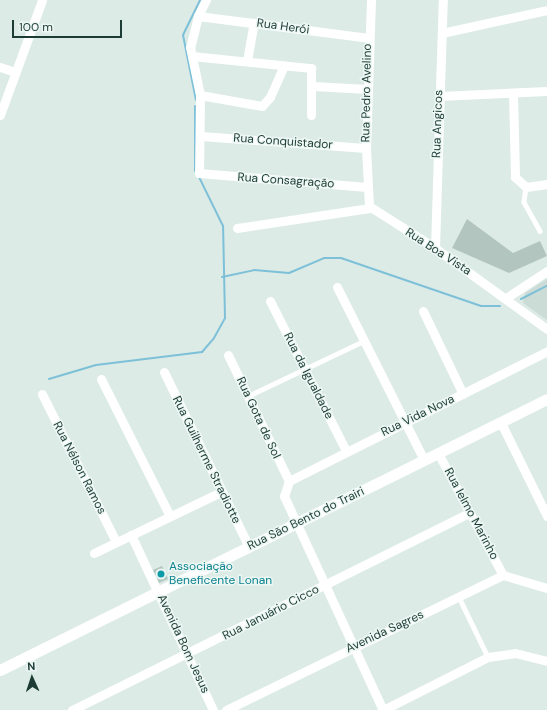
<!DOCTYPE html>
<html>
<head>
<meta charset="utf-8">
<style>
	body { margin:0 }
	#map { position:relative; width:547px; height:710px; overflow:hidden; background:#dcebe6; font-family:"DM Sans",sans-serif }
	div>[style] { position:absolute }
	.built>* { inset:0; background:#cbdbd5 }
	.stream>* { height:2px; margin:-1px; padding:0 1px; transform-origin:1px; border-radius:1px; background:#7dc0d8 }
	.building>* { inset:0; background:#b2c6bf }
	.service>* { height:4.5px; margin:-2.25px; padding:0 2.25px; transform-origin:2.25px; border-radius:2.25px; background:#fff }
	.minor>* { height:9px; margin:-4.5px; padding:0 4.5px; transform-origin:4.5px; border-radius:4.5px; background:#fff }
	.tertiary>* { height:11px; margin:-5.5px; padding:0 5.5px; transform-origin:5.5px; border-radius:5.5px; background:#fff }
	.dots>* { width:11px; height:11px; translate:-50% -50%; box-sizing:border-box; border:2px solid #edf7f3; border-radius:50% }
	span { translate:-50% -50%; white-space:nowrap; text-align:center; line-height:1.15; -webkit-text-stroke:3px #edf7f3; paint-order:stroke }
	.street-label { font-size:12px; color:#1d3c36 }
	.culture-label { font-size:12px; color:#0d838f }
	.left { translate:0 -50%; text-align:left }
	.north { position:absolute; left:12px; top:658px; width:40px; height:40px; -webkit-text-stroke:3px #edf7f3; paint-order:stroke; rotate:357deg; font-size:11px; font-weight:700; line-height:16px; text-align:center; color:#1d3c36 }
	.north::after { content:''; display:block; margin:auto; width:14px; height:18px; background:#1d3c36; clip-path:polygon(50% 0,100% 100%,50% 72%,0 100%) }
	.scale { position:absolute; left:12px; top:20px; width:110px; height:18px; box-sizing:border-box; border:2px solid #1d3c36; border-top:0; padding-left:5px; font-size:12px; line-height:14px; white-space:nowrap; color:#1d3c36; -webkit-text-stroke:3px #edf7f3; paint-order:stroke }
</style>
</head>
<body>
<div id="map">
	<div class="built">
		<i style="clip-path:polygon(547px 279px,547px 320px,523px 303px,525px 293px)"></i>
	</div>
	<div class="stream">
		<i style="left:196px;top:100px;width:66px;rotate:-101.3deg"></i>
		<i style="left:183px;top:35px;width:39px;rotate:-64deg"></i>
		<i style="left:195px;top:171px;width:65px;rotate:-90deg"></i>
		<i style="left:222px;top:277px;width:33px;rotate:-12deg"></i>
		<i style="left:254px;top:270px;width:35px;rotate:5deg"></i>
		<i style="left:289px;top:273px;width:38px;rotate:-23deg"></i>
		<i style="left:324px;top:258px;width:17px"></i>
		<i style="left:341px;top:258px;width:148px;rotate:18.9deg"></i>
		<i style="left:481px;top:306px;width:19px"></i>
		<i style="left:521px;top:299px;width:29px;rotate:-27deg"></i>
		<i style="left:49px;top:379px;width:49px;rotate:-16.6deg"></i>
		<i style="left:96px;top:365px;width:107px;rotate:-7deg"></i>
		<i style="left:202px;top:352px;width:18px;rotate:-49deg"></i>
		<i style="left:214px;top:338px;width:23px;rotate:-61deg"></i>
		<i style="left:225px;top:318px;width:92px;rotate:-91.2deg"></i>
		<i style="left:223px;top:226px;width:55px;rotate:-116.1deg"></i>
	</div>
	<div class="building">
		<i style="clip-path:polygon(467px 219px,513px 253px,540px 241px,547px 256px,509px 273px,452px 248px)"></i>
		<i style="clip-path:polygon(162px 566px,168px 579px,159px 583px,153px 570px)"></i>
	</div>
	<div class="service">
		<i style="left:526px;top:187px;width:15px;rotate:98deg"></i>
		<i style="left:524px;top:202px;width:33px;rotate:61deg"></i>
		<i style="left:248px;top:396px;width:128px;rotate:-25.4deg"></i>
		<i style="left:459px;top:597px;width:67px;rotate:64.2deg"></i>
	</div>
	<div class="minor">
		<i style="left:206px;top:0;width:18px;rotate:117deg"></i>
		<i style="left:198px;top:16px;width:32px;rotate:104deg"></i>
		<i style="left:190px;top:47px;width:49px;rotate:78.2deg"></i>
		<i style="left:200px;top:95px;width:78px;rotate:90.7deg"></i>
		<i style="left:199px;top:173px;width:168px;rotate:4.8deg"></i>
		<i style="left:371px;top:0;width:148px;rotate:91.9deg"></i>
		<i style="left:366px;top:148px;width:58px;rotate:87deg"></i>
		<i style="left:369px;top:206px;width:78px;rotate:32.5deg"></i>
		<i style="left:435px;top:248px;width:138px;rotate:35.9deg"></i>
		<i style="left:198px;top:16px;width:172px;rotate:7.3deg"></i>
		<i style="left:442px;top:33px;width:107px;rotate:-12.4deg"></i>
		<i style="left:192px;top:56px;width:120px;rotate:5.8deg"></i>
		<i style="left:311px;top:68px;width:47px;rotate:90deg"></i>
		<i style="left:247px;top:61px;width:39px;rotate:-80deg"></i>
		<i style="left:0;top:67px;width:16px;rotate:18deg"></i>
		<i style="left:313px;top:86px;width:54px;rotate:3.2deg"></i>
		<i style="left:513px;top:94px;width:83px;rotate:88.6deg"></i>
		<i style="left:515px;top:177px;width:15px;rotate:42deg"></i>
		<i style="left:526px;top:187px;width:21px;rotate:-8deg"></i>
		<i style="left:200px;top:95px;width:63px;rotate:10.1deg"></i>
		<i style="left:262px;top:106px;width:12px;rotate:-48deg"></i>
		<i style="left:270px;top:97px;width:34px;rotate:-66deg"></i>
		<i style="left:439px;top:96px;width:108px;rotate:-2.7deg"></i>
		<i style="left:0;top:115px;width:122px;rotate:-69.9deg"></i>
		<i style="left:201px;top:136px;width:165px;rotate:4.2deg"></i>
		<i style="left:237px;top:228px;width:134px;rotate:-8.6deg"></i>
		<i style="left:435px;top:248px;width:248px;rotate:-88.2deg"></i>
		<i style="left:337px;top:287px;width:194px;rotate:63.3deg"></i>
		<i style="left:506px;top:298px;width:49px;rotate:-33.4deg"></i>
		<i style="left:270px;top:301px;width:168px;rotate:63.1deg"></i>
		<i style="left:423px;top:311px;width:92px;rotate:64.3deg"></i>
		<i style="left:228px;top:355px;width:140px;rotate:64.2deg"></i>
		<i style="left:164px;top:372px;width:195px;rotate:64.1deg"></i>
		<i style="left:101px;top:379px;width:153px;rotate:63.3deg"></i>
		<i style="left:42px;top:394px;width:165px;rotate:63.4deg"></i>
		<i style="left:501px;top:423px;width:104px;rotate:63.7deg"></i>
		<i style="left:438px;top:453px;width:138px;rotate:62deg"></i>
		<i style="left:289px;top:481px;width:289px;rotate:-26.7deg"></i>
		<i style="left:289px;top:481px;width:16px;rotate:108deg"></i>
		<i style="left:284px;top:496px;width:236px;rotate:65.2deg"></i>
		<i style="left:131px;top:535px;width:193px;rotate:64.9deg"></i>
		<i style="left:94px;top:553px;width:141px;rotate:-25.7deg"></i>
		<i style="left:72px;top:710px;width:443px;rotate:-26.4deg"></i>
		<i style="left:226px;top:710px;width:308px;rotate:-26deg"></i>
		<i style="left:503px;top:575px;width:46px;rotate:16.5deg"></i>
		<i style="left:383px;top:710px;width:118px;rotate:-26.8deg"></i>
		<i style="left:488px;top:657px;width:27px;rotate:-8deg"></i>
		<i style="left:515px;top:653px;width:33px;rotate:14deg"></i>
	</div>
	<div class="tertiary">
		<i style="left:0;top:670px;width:610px;rotate:-26.36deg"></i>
	</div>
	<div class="dots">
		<i style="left:161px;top:574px;background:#0f9aa8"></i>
	</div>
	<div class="street-label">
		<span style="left:283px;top:27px;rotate:8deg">Rua Herói</span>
		<span style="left:367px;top:93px;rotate:-89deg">Rua Pedro Avelino</span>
		<span style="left:438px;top:124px;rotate:-88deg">Rua Angicos</span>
		<span style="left:283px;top:142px;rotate:4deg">Rua Conquistador</span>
		<span style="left:286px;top:181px;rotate:4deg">Rua Consagração</span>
		<span style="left:438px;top:252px;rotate:33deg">Rua Boa Vista</span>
		<span style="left:308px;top:376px;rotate:63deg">Rua da Igualdade</span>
		<span style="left:418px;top:416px;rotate:-26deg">Rua Vida Nova</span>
		<span style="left:258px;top:418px;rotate:65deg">Rua Gota de Sol</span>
		<span style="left:206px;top:460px;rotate:64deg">Rua Guilherme Stradiotte</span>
		<span style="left:79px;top:468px;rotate:63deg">Rua Nélson Ramos</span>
		<span style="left:471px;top:514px;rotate:62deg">Rua Ielmo Marinho</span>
		<span style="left:306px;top:519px;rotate:-26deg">Rua São Bento do Trairi</span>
		<span style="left:271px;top:613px;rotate:-27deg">Rua Januário Cicco</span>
		<span style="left:385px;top:632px;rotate:-25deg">Avenida Sagres</span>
		<span style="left:183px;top:644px;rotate:65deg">Avenida Bom Jesus</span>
	</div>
	<div class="culture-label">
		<span class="left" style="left:169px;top:574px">Associação<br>Beneficente Lonan</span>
	</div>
	<div class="north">N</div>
	<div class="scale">100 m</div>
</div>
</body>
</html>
